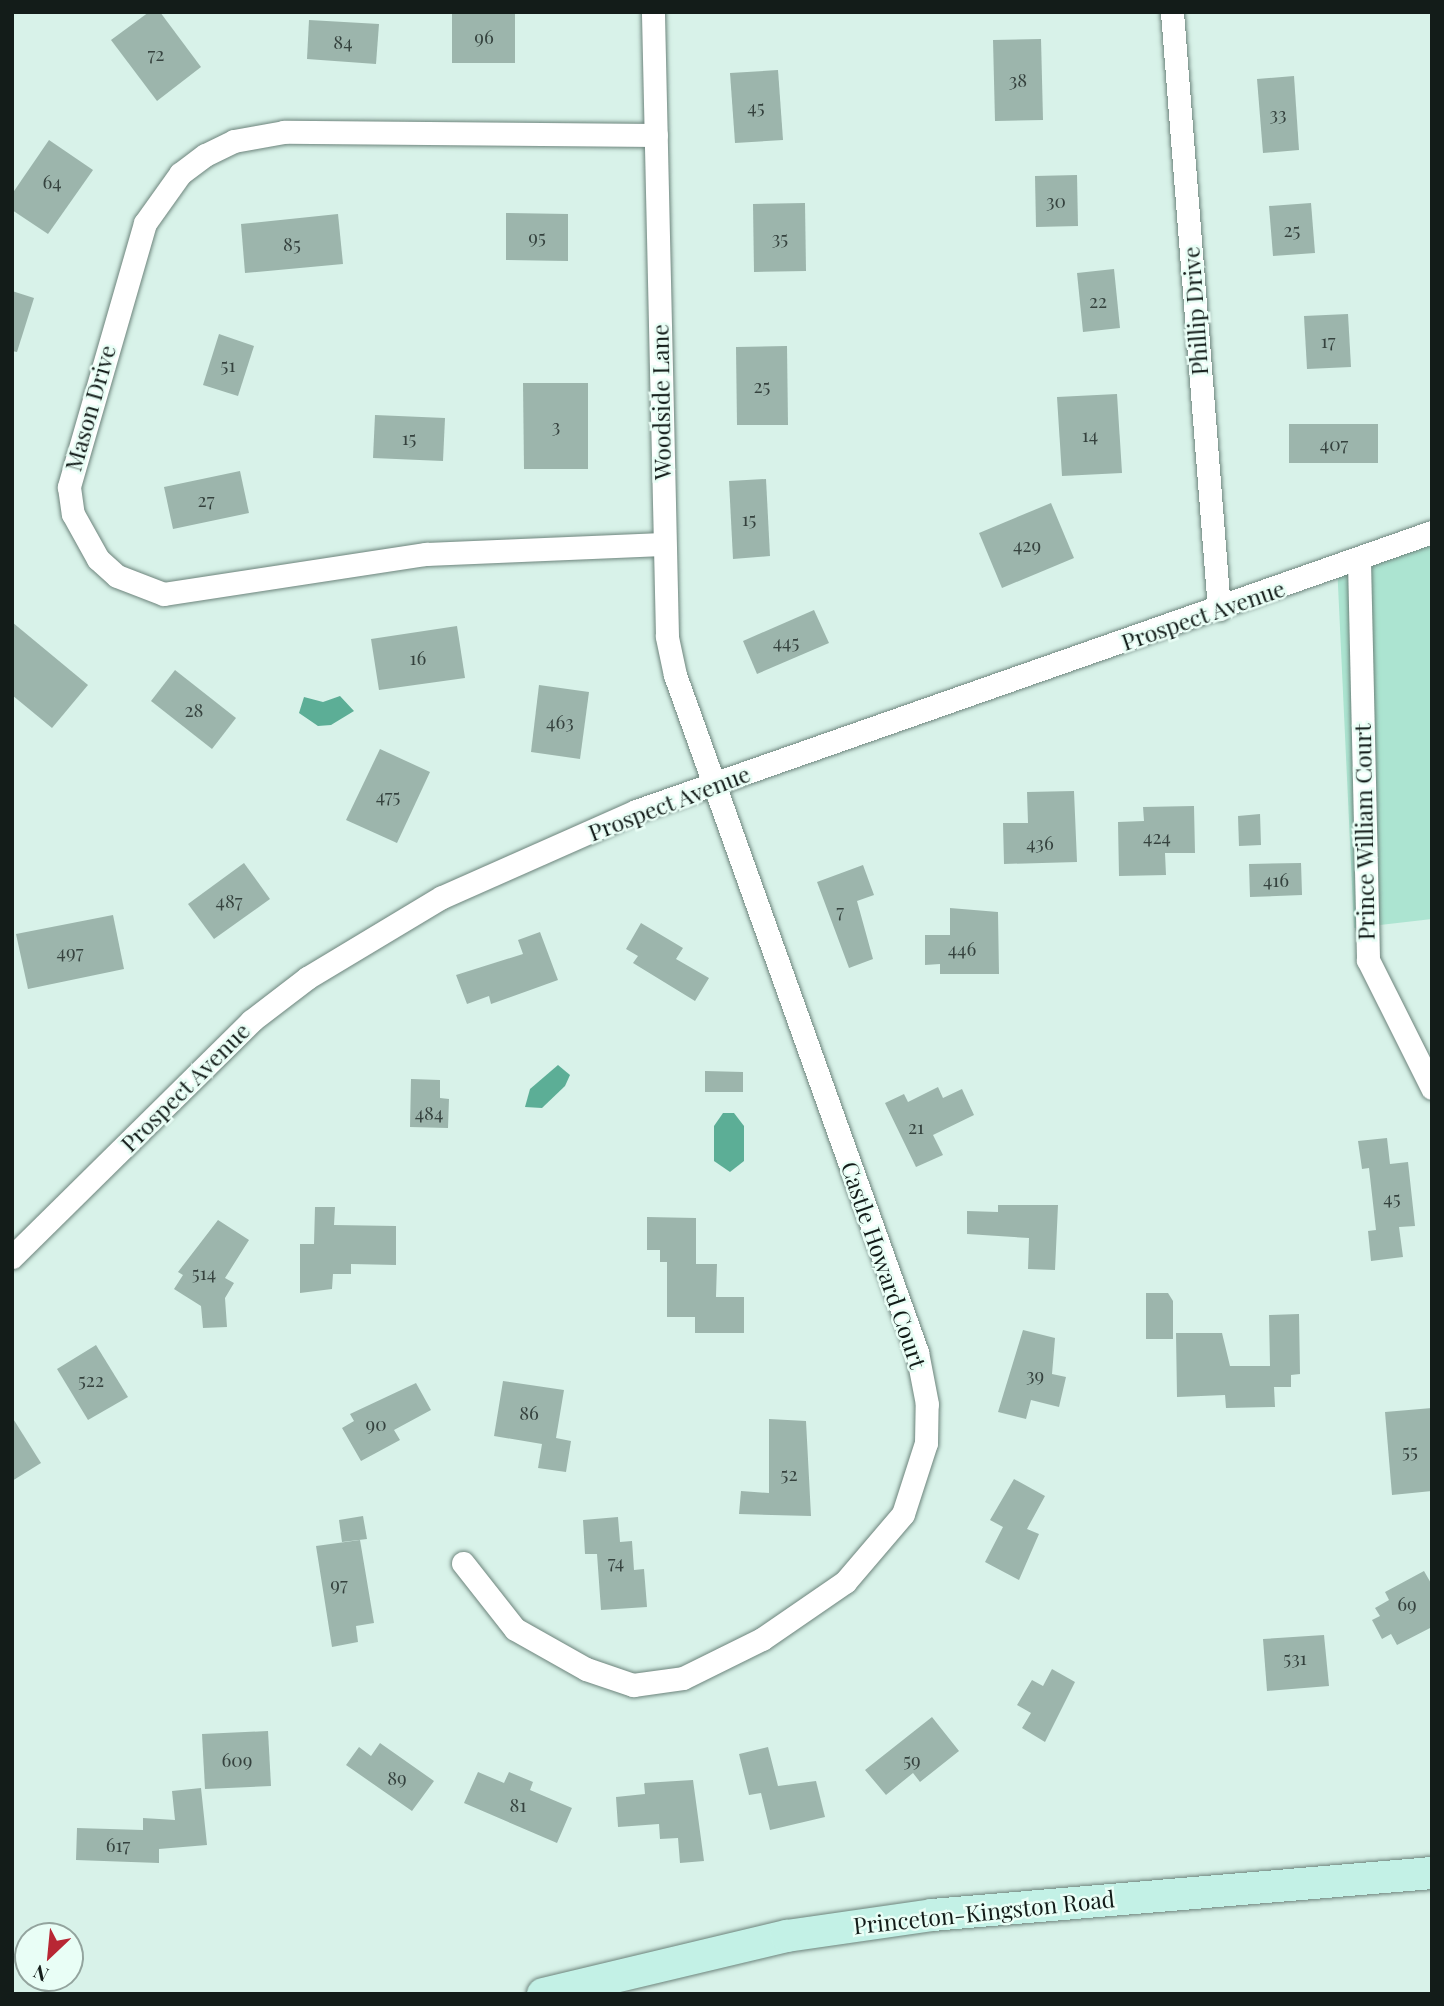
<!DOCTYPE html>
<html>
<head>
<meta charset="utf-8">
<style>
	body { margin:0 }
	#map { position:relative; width:1444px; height:2006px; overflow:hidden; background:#d8f2e9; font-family:"Playfair Display",serif }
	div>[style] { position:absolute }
	.green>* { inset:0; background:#ace4d1 }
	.water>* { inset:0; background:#5cae96 }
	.building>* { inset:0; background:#9cb5ac }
	.roads { filter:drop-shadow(0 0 2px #6d847c) drop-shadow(0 0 2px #6d847c) }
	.minor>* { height:23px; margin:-11.5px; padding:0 11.5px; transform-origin:11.5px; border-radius:11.5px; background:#fff }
	.secondary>* { height:32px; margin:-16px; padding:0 16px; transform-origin:16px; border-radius:16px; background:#c3f1e6 }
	span { translate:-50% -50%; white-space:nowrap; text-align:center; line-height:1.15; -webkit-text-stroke:5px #e9fef6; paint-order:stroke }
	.number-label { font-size:19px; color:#35423e }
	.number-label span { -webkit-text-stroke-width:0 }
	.street-label { font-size:23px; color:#131c19 }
	.frame { position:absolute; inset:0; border:14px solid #131c19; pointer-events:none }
	.north { position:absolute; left:14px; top:1922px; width:70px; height:70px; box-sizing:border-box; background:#e9fef6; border:2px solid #93a49e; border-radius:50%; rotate:206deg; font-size:19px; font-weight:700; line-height:28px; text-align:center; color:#131c19 }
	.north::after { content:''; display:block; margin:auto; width:24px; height:32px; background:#b82734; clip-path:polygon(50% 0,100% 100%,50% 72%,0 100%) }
</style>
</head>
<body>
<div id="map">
	<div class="green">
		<i style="clip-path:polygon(1432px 526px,1432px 919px,1354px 928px,1337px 564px)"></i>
	</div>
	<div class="water">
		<i style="clip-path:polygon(340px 696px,354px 711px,331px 725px,318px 726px,299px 713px,304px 697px,323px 702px)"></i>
		<i style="clip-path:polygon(558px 1065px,570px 1075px,565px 1086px,542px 1108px,525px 1107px,530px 1089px)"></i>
		<i style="clip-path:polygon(723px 1113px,734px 1113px,744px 1126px,744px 1161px,730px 1172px,714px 1161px,714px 1126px)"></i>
	</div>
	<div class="building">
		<i style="clip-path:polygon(149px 12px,160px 12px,201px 67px,157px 101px,111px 40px)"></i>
		<i style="clip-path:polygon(452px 12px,515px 12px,515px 63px,452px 63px)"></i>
		<i style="clip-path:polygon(309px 20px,379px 24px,376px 64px,307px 59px)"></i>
		<i style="clip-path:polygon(1041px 39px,1043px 120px,995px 121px,993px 40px)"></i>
		<i style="clip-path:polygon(778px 70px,783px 140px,735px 143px,730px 73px)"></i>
		<i style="clip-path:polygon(1294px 76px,1299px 150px,1263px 153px,1257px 79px)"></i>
		<i style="clip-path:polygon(49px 140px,93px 170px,48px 234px,12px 210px,12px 194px)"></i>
		<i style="clip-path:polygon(1077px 175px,1078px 226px,1036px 227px,1035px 176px)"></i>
		<i style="clip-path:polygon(805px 203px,806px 271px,754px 272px,753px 204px)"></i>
		<i style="clip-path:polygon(1311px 203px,1315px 253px,1273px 256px,1269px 206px)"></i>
		<i style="clip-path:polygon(506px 213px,568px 214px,568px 261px,506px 260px)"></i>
		<i style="clip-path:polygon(338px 214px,343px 264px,245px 273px,241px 224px)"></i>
		<i style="clip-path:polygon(1114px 269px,1120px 328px,1083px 332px,1077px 273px)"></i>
		<i style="clip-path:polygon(12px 291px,34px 298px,17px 352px,12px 351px)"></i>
		<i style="clip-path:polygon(1348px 314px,1351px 367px,1307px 369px,1304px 316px)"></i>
		<i style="clip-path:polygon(219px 334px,254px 346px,238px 396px,203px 385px)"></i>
		<i style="clip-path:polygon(787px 346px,788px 425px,737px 425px,736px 347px)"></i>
		<i style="clip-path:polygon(523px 383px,588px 383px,588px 469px,524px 469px)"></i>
		<i style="clip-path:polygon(1117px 394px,1122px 473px,1062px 476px,1057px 397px)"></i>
		<i style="clip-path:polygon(375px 415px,445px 418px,443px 461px,373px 458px)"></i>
		<i style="clip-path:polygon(1289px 424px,1378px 424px,1378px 463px,1289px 463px)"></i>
		<i style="clip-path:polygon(240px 471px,249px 513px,173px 529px,164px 487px)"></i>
		<i style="clip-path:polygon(766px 479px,770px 556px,733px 559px,729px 481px)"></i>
		<i style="clip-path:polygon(1051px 503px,1074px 558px,1002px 588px,979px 533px)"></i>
		<i style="clip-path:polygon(814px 610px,829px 643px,757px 674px,743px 641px)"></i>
		<i style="clip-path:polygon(12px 622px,88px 685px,52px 728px,12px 695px)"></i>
		<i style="clip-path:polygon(457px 626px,465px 678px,379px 690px,371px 639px)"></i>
		<i style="clip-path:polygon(175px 670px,236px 718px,212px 749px,151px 701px)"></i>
		<i style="clip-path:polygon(539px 685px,589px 692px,580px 759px,531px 752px)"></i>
		<i style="clip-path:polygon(380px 749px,430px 772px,397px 843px,346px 820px)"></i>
		<i style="clip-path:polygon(1074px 791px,1077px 862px,1004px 864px,1003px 823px,1028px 823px,1027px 792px)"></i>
		<i style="clip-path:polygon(1194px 806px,1195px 853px,1165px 853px,1166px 875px,1119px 876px,1118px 822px,1144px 821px,1143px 807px)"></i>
		<i style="clip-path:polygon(1260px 814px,1261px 845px,1239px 846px,1238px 816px)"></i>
		<i style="clip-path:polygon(244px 863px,270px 899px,214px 939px,188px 904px)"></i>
		<i style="clip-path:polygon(1301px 863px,1302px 895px,1250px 897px,1249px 864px)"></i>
		<i style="clip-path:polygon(863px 865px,874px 895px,857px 901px,873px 959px,849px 968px,817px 882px)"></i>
		<i style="clip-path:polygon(950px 908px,998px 912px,999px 974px,940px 974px,940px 964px,925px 965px,925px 935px,950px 935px)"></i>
		<i style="clip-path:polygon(113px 915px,124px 969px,28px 989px,16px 934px)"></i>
		<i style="clip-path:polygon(641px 923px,683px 948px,676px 959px,709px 978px,695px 1001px,633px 963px,638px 956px,626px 949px)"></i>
		<i style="clip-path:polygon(540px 932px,558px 980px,491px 1004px,489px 996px,467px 1004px,456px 975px,523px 954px,518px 940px)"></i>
		<i style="clip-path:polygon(705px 1071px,743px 1072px,743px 1092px,705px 1092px)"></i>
		<i style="clip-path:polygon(411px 1079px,440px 1080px,440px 1098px,449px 1099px,448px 1128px,410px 1127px)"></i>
		<i style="clip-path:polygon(938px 1087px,943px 1098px,962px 1089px,974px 1115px,933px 1135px,943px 1155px,916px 1167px,885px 1103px,904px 1094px,908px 1102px)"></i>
		<i style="clip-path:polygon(1387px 1138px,1390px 1164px,1408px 1162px,1415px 1226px,1399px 1227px,1403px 1257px,1371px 1261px,1368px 1231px,1376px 1230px,1369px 1168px,1362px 1169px,1358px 1141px)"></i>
		<i style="clip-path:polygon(998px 1205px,1058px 1205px,1055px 1270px,1028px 1269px,1029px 1238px,967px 1234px,967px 1211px,998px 1212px)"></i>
		<i style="clip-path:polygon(315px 1207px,335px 1207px,334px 1225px,396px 1226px,396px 1265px,351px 1264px,351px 1274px,333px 1274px,332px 1289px,300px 1293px,300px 1244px,314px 1244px)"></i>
		<i style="clip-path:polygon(647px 1217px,696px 1218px,696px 1264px,717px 1264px,716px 1297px,744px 1297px,744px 1333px,695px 1333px,695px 1317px,667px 1317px,667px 1262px,660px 1262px,660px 1250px,647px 1250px)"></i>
		<i style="clip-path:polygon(218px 1220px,249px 1240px,225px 1278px,234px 1283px,225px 1298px,227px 1327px,203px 1328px,201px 1306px,174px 1289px,183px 1275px,178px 1272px)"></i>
		<i style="clip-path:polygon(1146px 1293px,1168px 1293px,1173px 1301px,1173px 1339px,1146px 1339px)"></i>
		<i style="clip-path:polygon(1299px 1314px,1300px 1374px,1291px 1375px,1291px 1387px,1274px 1387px,1275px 1407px,1226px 1408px,1225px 1395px,1177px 1397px,1176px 1333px,1222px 1333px,1230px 1366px,1270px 1366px,1269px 1315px)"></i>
		<i style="clip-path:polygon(1023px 1330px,1055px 1338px,1052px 1374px,1066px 1377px,1059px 1407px,1031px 1400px,1026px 1419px,998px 1412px)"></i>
		<i style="clip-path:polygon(96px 1345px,128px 1397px,88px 1420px,57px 1369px)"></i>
		<i style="clip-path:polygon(503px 1381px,564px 1390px,556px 1438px,571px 1441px,566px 1472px,538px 1468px,542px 1444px,494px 1436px)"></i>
		<i style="clip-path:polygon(416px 1383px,431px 1410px,394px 1430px,400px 1440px,361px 1461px,342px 1428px,354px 1421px,350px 1414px)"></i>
		<i style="clip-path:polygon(1432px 1408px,1432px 1491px,1392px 1495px,1385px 1412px)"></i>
		<i style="clip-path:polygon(12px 1417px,41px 1463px,12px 1481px)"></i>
		<i style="clip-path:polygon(769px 1419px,806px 1421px,811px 1516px,739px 1514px,741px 1491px,769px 1493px)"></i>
		<i style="clip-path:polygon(1014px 1479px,1045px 1496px,1027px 1529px,1039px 1534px,1019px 1580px,985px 1562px,1003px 1527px,990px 1520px)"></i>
		<i style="clip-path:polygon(363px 1516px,367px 1539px,342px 1542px,339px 1520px)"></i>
		<i style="clip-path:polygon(618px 1517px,620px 1542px,632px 1541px,634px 1570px,644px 1569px,647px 1607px,601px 1610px,597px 1554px,585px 1554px,583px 1520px)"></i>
		<i style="clip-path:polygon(360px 1540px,374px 1623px,356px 1626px,358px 1642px,332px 1647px,316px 1546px)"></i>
		<i style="clip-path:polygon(1424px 1571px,1432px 1585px,1432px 1627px,1397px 1645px,1391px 1634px,1382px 1639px,1372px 1620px,1380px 1616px,1375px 1608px,1389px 1600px,1385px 1592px)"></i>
		<i style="clip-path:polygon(1324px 1635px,1329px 1686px,1267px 1691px,1263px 1639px)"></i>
		<i style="clip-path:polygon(1052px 1669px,1075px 1682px,1045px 1742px,1022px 1728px,1031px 1713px,1017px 1705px,1032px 1680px,1043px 1686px)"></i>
		<i style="clip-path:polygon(932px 1717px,959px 1751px,920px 1782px,913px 1773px,886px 1795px,865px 1770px)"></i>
		<i style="clip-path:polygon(268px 1731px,271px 1786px,205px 1789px,202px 1734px)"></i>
		<i style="clip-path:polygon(380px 1743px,434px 1781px,412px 1811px,346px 1765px,359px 1747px,371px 1756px)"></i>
		<i style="clip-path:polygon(768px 1747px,778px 1786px,816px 1781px,825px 1817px,770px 1830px,761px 1793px,749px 1795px,739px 1754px)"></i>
		<i style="clip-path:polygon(478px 1772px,504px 1783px,509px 1772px,533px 1782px,530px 1790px,572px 1808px,557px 1843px,464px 1803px)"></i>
		<i style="clip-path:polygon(693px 1780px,704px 1861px,680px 1863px,678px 1838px,660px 1839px,659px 1824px,618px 1827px,616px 1797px,645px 1794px,644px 1783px)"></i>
		<i style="clip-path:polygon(201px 1788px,207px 1845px,159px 1849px,159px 1863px,76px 1860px,77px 1828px,143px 1830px,143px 1818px,175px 1820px,172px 1791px)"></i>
	</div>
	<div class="roads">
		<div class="minor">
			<i style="left:1172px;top:12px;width:599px;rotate:85.5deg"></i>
			<i style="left:656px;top:135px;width:372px;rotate:-179.5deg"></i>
			<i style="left:284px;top:132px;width:51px;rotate:169.8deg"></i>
			<i style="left:234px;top:141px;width:32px;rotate:154deg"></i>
			<i style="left:205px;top:155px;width:31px;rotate:143deg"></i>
			<i style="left:180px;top:174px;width:60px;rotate:125.5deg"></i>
			<i style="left:145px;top:223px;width:275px;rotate:106.1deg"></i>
			<i style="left:69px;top:487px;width:27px;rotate:82deg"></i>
			<i style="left:73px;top:514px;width:51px;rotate:60.9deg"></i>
			<i style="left:98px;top:559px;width:25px;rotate:42deg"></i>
			<i style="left:117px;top:576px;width:50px;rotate:21deg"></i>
			<i style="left:164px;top:594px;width:265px;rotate:-8.7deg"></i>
			<i style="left:426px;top:554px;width:237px;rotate:-2.4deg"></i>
			<i style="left:1359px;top:561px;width:399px;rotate:88.7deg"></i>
			<i style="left:1368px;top:960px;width:143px;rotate:63.4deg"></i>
			<i style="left:12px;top:1257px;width:336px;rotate:-44.6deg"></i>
			<i style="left:251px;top:1021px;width:71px;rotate:-37.5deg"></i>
			<i style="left:307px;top:978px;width:157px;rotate:-31deg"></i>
			<i style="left:442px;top:897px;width:212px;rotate:-23.9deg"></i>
			<i style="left:636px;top:811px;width:843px;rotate:-19.32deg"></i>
			<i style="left:463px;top:1563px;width:84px;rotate:51.8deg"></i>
			<i style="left:515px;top:1629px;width:81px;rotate:29.4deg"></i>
			<i style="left:586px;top:1669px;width:50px;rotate:18.8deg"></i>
			<i style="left:633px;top:1685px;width:50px;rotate:-8deg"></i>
			<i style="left:683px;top:1678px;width:88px;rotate:-26.3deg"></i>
			<i style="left:762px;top:1639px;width:101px;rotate:-34.5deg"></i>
			<i style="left:845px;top:1582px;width:89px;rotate:-49.5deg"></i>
			<i style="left:903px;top:1514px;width:75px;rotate:-72.1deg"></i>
			<i style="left:926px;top:1443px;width:39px;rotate:-89deg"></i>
			<i style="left:927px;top:1404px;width:53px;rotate:-100.9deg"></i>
			<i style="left:917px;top:1352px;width:719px;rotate:-109.67deg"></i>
			<i style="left:675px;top:675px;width:40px;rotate:-102deg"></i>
			<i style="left:667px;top:636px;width:624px;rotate:-91.29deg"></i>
		</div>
		<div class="secondary">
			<i style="left:543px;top:1994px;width:251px;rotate:-13.4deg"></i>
			<i style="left:787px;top:1936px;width:147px;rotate:-8.2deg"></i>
			<i style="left:932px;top:1915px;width:502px;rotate:-4.8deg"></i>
		</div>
	</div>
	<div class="number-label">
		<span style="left:484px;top:37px">96</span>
		<span style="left:343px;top:42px">84</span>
		<span style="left:156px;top:54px">72</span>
		<span style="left:1018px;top:80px">38</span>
		<span style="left:756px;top:107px">45</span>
		<span style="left:1278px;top:114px">33</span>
		<span style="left:52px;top:182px">64</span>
		<span style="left:1056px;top:201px">30</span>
		<span style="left:1292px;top:230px">25</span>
		<span style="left:537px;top:237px">95</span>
		<span style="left:780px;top:238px">35</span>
		<span style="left:292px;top:244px">85</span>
		<span style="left:1098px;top:301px">22</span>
		<span style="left:1328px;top:341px">17</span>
		<span style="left:228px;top:365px">51</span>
		<span style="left:762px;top:386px">25</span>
		<span style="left:556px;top:426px">3</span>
		<span style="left:1090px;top:435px">14</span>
		<span style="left:409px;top:438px">15</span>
		<span style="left:1334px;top:444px">407</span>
		<span style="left:206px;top:500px">27</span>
		<span style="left:749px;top:519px">15</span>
		<span style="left:1027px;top:545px">429</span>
		<span style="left:786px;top:642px">445</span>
		<span style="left:418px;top:658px">16</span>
		<span style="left:194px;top:710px">28</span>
		<span style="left:560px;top:722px">463</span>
		<span style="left:388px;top:796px">475</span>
		<span style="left:1157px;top:837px">424</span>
		<span style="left:1040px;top:843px">436</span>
		<span style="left:1276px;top:880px">416</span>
		<span style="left:229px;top:901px">487</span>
		<span style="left:840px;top:911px">7</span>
		<span style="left:962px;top:949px">446</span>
		<span style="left:70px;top:952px">497</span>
		<span style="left:429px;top:1113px">484</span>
		<span style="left:916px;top:1127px">21</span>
		<span style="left:1392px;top:1198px">45</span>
		<span style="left:204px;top:1273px">514</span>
		<span style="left:1035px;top:1375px">39</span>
		<span style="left:91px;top:1380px">522</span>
		<span style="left:529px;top:1413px">86</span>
		<span style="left:376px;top:1424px">90</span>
		<span style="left:1410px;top:1451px">55</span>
		<span style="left:789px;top:1474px">52</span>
		<span style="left:616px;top:1562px">74</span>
		<span style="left:339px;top:1584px">97</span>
		<span style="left:1407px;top:1604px">69</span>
		<span style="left:1295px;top:1658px">531</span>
		<span style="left:237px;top:1760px">609</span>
		<span style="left:912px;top:1760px">59</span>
		<span style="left:397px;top:1778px">89</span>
		<span style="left:518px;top:1805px">81</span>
		<span style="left:118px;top:1845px">617</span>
	</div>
	<div class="street-label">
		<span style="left:1195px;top:311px;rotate:-94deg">Phillip Drive</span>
		<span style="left:661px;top:402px;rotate:-91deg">Woodside Lane</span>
		<span style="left:90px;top:408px;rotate:-74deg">Mason Drive</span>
		<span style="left:1203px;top:615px;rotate:-19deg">Prospect Avenue</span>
		<span style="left:669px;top:803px;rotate:-21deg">Prospect Avenue</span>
		<span style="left:1364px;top:832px;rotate:-91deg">Prince William Court</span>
		<span style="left:185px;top:1087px;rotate:-45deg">Prospect Avenue</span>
		<span style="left:884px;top:1265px;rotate:71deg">Castle Howard Court</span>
		<span style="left:984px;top:1912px;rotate:-6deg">Princeton-Kingston Road</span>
	</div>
	<div class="frame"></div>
	<div class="north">N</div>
</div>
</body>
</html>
